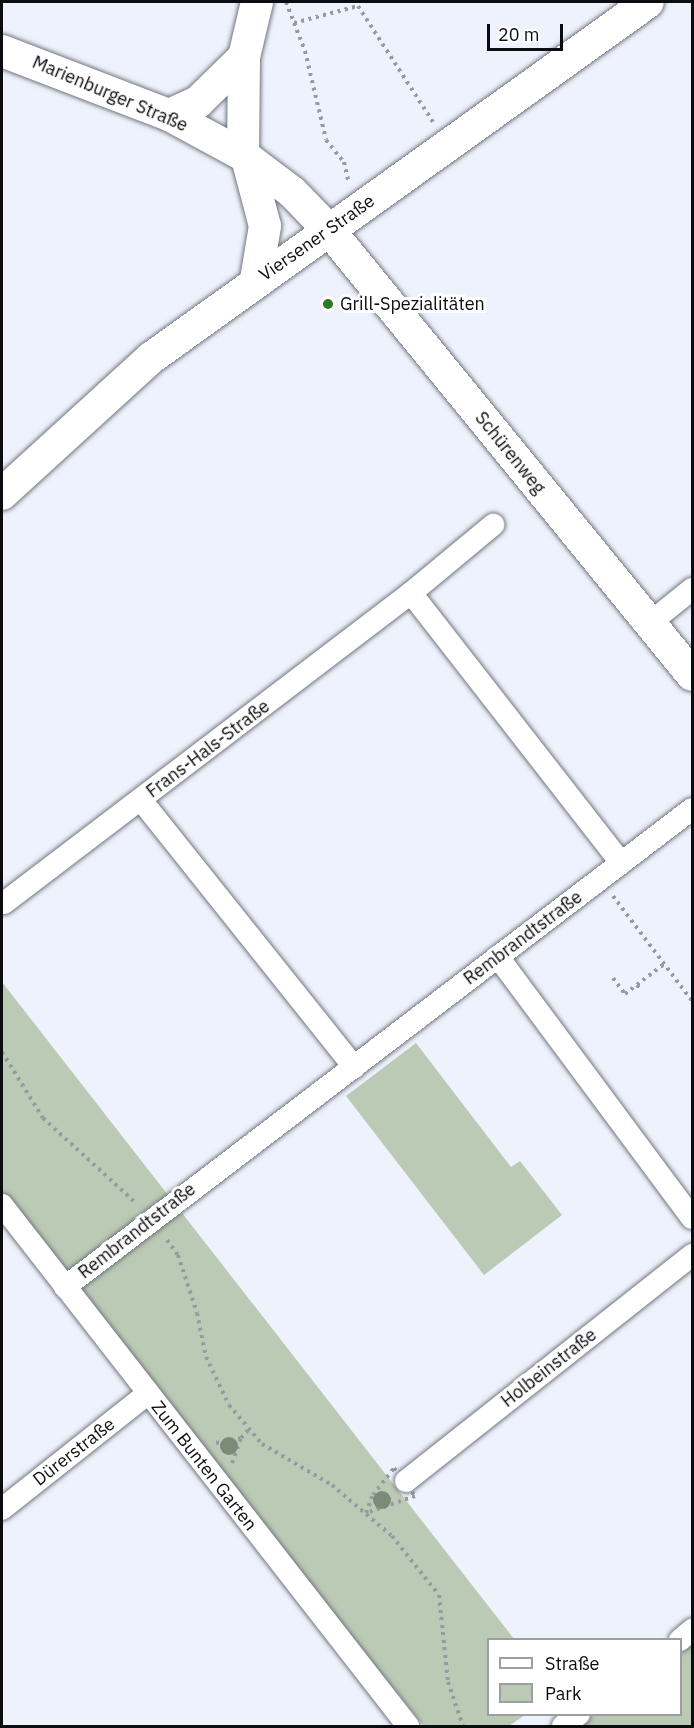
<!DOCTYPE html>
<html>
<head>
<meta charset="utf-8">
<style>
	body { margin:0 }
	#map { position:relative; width:694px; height:1728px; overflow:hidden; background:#eef2fc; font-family:"IBM Plex Sans",sans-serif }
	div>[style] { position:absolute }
	.green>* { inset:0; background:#bbcab4 }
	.path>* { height:4px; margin-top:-2px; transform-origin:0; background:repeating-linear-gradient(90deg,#979aa2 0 3px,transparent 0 7.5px) }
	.roads { filter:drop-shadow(0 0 2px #72767f) drop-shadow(0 0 2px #72767f) }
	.street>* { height:22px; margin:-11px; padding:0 11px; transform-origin:11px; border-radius:11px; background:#fff }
	.secondary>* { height:32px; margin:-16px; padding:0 16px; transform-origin:16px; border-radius:16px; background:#fff }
	.trees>* { width:18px; height:18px; margin:-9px; border-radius:50%; background:#7a8c78 }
	.dots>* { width:16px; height:16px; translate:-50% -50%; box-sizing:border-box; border:3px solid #fff; border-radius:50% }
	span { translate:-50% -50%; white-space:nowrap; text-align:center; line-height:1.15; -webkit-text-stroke:6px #fff; paint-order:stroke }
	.street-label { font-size:18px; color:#0b0c10 }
	.poi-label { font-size:18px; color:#0b0c10 }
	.left { translate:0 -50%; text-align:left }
	.frame { position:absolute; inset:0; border:3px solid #0b0c10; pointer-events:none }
	.legend { position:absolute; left:487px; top:1638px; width:195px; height:78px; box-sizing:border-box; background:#fff; border:2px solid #9d9e9f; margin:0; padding:8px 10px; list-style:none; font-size:18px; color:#0b0c10 }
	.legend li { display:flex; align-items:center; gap:12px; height:30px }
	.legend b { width:30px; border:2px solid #9d9e9f }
	.scale { position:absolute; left:487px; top:24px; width:76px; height:27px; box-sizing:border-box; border:3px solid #0b0c10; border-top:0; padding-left:8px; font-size:18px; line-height:21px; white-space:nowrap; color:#0b0c10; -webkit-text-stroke:4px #fff; paint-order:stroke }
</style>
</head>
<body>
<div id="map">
	<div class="green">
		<i style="clip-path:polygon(2px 982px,514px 1639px,488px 1640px,488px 1714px,525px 1715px,509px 1726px,424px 1726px,2px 1206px)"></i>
		<i style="clip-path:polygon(416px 1043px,511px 1167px,520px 1161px,562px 1215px,484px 1275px,346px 1096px)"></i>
		<i style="clip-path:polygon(692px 1638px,692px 1726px,577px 1726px,593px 1715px,680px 1714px,681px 1647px)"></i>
	</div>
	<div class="path">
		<i style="left:286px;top:2px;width:53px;rotate:68.8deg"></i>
		<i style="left:305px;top:51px;width:91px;rotate:76.7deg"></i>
		<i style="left:326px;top:140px;width:28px;rotate:51deg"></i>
		<i style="left:344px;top:162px;width:22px;rotate:77deg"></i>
		<i style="left:294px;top:23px;width:66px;rotate:-14.9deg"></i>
		<i style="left:358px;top:6px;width:138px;rotate:57.1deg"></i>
		<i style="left:613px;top:896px;width:131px;rotate:53deg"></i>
		<i style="left:613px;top:978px;width:20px;rotate:53deg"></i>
		<i style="left:625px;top:994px;width:49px;rotate:-37.6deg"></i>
		<i style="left:637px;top:985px;width:6px;rotate:51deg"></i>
		<i style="left:2px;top:1052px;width:78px;rotate:58.2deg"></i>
		<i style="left:43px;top:1118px;width:127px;rotate:42.5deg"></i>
		<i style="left:167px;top:1240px;width:19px;rotate:54deg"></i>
		<i style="left:178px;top:1255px;width:61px;rotate:71.9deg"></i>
		<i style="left:197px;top:1313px;width:45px;rotate:78.4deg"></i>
		<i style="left:206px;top:1357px;width:53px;rotate:64.4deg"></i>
		<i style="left:229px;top:1405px;width:51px;rotate:49.8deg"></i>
		<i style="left:262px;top:1444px;width:81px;rotate:30.4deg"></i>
		<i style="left:332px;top:1485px;width:79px;rotate:40.4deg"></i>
		<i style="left:392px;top:1536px;width:75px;rotate:51.5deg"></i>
		<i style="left:439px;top:1595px;width:87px;rotate:84.1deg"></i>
		<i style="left:448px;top:1682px;width:46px;rotate:71.2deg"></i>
		<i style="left:216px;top:1443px;width:25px;rotate:-11deg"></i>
		<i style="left:241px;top:1438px;width:12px;rotate:-48deg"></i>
		<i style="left:232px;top:1463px;width:27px;rotate:-70deg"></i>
		<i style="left:394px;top:1468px;width:35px;rotate:53deg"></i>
		<i style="left:415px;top:1496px;width:52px;rotate:160.9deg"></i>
		<i style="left:366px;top:1513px;width:19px;rotate:-69deg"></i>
		<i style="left:373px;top:1495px;width:34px;rotate:-52deg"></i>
	</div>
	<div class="roads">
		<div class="street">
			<i style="left:411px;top:593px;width:342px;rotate:52.1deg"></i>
			<i style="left:650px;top:623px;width:54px;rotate:-39deg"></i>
			<i style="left:141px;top:800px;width:342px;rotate:51.4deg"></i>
			<i style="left:4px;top:903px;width:512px;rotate:-37.3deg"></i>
			<i style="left:411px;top:593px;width:107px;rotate:-39.7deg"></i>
			<i style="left:498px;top:957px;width:325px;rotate:53.4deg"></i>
			<i style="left:2px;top:1205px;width:661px;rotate:52.07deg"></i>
			<i style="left:65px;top:1287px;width:788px;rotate:-37.32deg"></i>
			<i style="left:406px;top:1481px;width:365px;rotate:-38.3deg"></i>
			<i style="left:2px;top:1509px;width:185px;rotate:-38.4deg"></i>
			<i style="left:680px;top:1640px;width:16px;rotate:-40deg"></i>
			<i style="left:563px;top:1726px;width:20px;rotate:-37deg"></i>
		</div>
		<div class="secondary">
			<i style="left:2px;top:51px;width:179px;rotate:21deg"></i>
			<i style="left:169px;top:115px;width:84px;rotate:28.4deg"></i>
			<i style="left:243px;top:155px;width:61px;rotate:37.1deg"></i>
			<i style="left:292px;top:192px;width:53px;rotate:45.8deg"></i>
			<i style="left:329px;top:230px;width:574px;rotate:50.79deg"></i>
			<i style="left:169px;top:115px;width:32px;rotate:-24deg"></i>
			<i style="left:198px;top:102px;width:64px;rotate:-44.4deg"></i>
			<i style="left:243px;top:155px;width:98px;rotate:-89.4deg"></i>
			<i style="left:244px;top:57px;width:57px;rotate:-76.7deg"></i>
			<i style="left:247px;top:158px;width:70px;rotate:75.2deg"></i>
			<i style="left:265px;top:226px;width:55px;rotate:99.5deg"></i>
			<i style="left:2px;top:494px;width:202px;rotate:-42.4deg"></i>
			<i style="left:151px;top:358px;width:611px;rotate:-35.61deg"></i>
		</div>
	</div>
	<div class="trees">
		<i style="left:229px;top:1446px"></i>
		<i style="left:382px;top:1500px"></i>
	</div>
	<div class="dots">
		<i style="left:328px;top:304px;background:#2c7a23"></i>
	</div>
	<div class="street-label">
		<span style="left:110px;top:94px;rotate:23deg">Marienburger Straße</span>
		<span style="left:317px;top:238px;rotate:-35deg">Viersener Straße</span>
		<span style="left:510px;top:453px;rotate:51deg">Schürenweg</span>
		<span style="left:208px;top:749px;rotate:-37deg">Frans-Hals-Straße</span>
		<span style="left:523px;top:938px;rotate:-37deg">Rembrandtstraße</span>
		<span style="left:137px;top:1231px;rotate:-38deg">Rembrandtstraße</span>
		<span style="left:549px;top:1368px;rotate:-38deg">Holbeinstraße</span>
		<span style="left:74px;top:1452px;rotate:-38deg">Dürerstraße</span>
		<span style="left:204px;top:1466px;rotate:52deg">Zum Bunten Garten</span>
	</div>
	<div class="poi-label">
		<span class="left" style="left:340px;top:304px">Grill-Spezialitäten</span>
	</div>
	<div class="frame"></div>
	<ul class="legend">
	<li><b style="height:8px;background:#fff"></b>Straße</li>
	<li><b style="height:16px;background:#bbcab4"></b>Park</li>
	</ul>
	<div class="scale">20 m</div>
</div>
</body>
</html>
